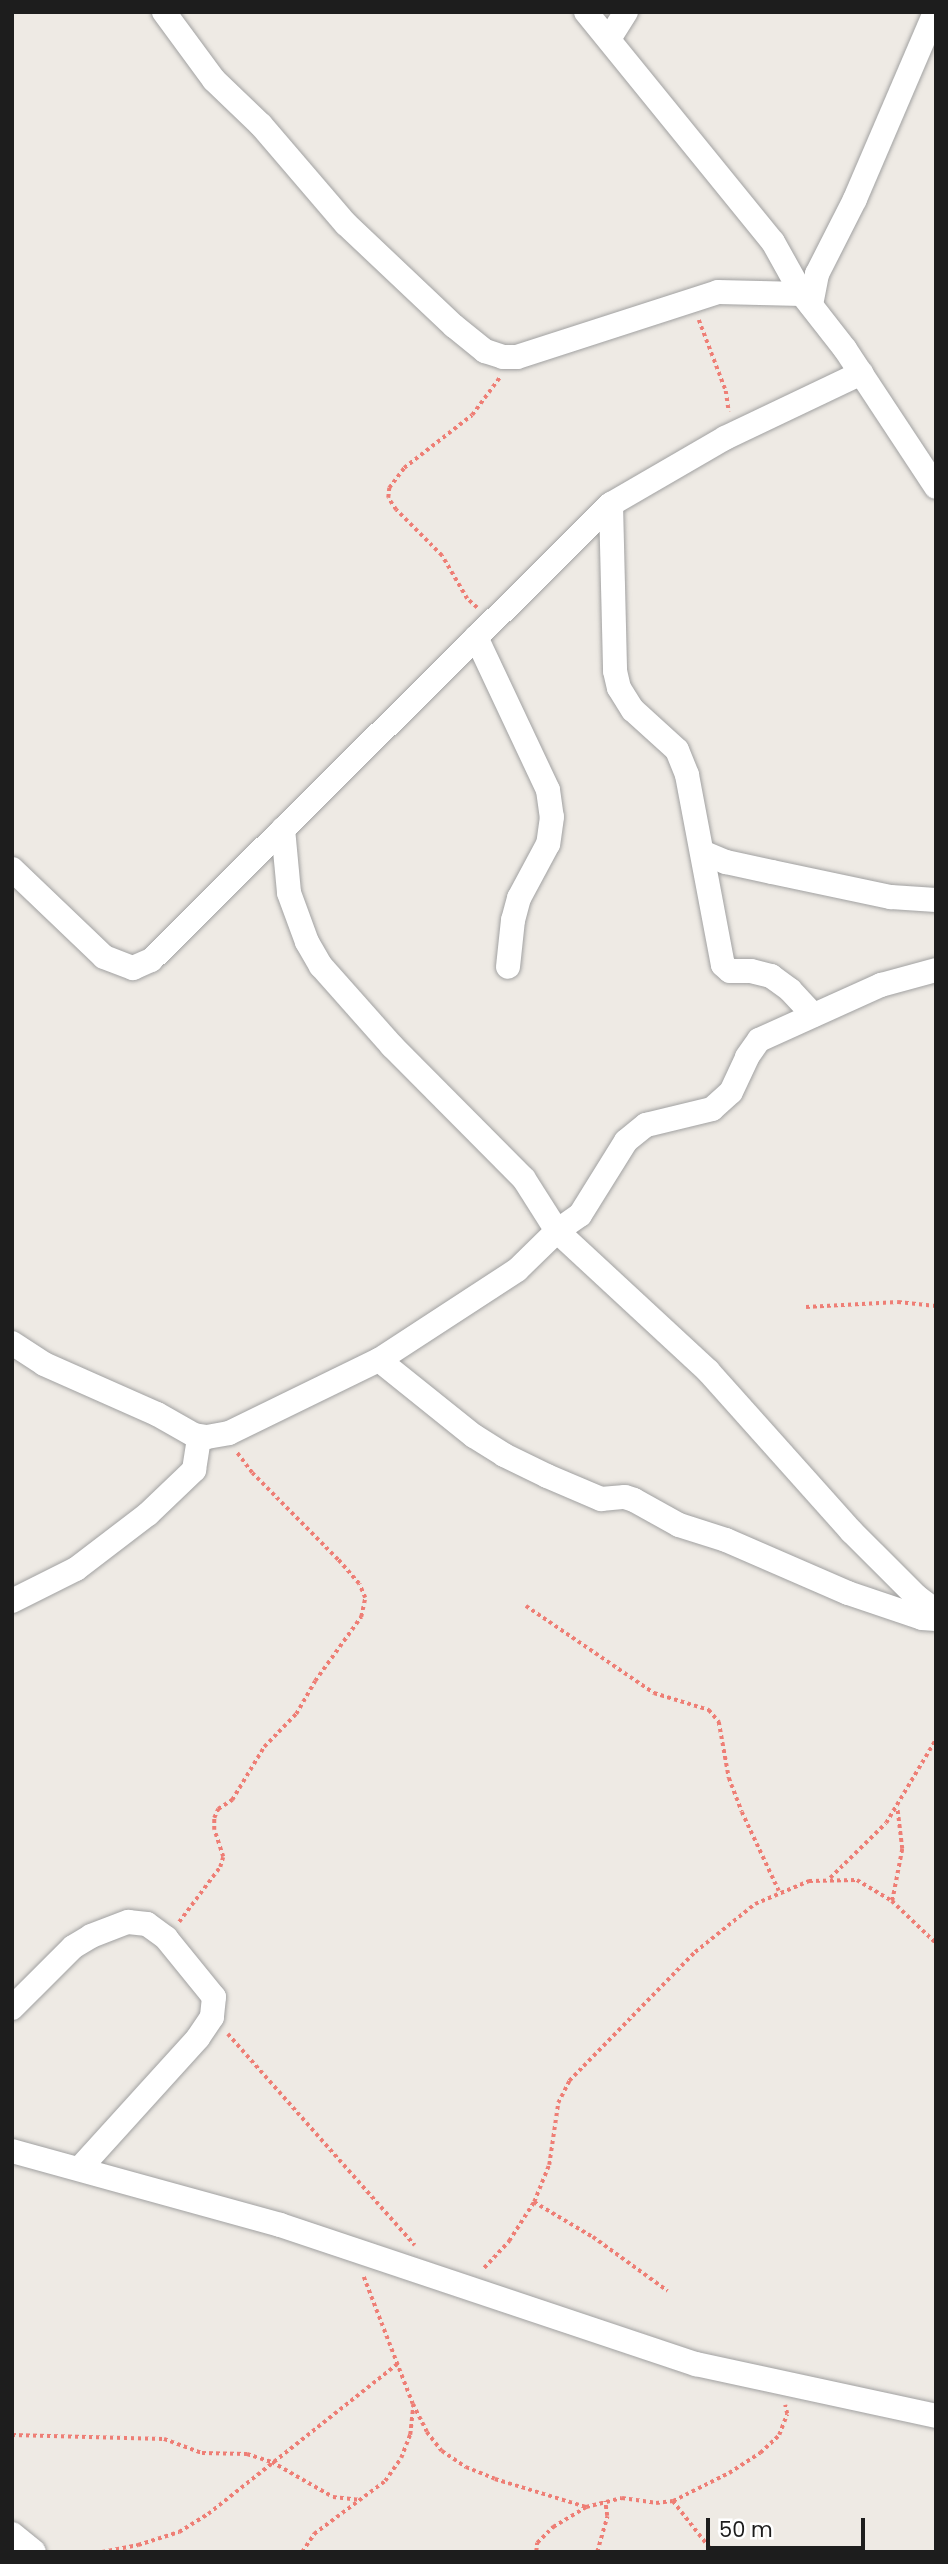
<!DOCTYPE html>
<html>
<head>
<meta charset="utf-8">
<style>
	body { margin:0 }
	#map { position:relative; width:948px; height:2564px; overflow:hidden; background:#eeeae4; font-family:Poppins,sans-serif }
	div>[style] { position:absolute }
	.path>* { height:3.5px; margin-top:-1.75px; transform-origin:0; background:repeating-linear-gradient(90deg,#ee7e75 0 3.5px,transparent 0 7px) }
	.roads { filter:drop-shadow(0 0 2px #a1a1a1) drop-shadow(0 0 2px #a1a1a1) }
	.minor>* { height:24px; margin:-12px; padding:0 12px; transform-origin:12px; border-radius:12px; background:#fff }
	span { translate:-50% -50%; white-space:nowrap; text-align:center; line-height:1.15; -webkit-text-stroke:6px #fff; paint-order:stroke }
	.frame { position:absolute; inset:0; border:14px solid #1d1d1d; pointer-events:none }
	.scale { position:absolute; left:706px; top:2518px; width:159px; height:32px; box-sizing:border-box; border:4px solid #1d1d1d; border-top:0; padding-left:9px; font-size:21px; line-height:24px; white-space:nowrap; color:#1d1d1d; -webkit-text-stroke:5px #fff; paint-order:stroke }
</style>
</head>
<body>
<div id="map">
	<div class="path">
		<i style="left:699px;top:320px;width:76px;rotate:69.2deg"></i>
		<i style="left:726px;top:391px;width:21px;rotate:82deg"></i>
		<i style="left:477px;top:608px;width:13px;rotate:-138deg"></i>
		<i style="left:467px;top:599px;width:50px;rotate:-120.2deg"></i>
		<i style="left:442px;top:556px;width:65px;rotate:-135deg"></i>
		<i style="left:396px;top:510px;width:14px;rotate:-124deg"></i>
		<i style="left:388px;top:498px;width:10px;rotate:-84deg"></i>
		<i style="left:389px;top:488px;width:25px;rotate:-53deg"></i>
		<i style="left:404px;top:468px;width:86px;rotate:-37.9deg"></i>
		<i style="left:472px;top:415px;width:47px;rotate:-53.6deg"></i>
		<i style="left:806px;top:1307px;width:92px;rotate:-3.1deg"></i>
		<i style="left:898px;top:1302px;width:38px;rotate:6deg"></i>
		<i style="left:526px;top:1606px;width:155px;rotate:34.2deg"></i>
		<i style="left:654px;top:1693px;width:58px;rotate:17.2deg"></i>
		<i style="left:709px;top:1710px;width:16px;rotate:50deg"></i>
		<i style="left:719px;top:1722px;width:57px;rotate:79.9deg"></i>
		<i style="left:729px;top:1778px;width:36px;rotate:69deg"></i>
		<i style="left:742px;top:1812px;width:87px;rotate:64.9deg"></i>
		<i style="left:830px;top:1878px;width:78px;rotate:-44.5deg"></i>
		<i style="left:886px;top:1823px;width:98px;rotate:-59.2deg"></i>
		<i style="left:892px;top:1901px;width:53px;rotate:-79.1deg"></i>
		<i style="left:902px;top:1849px;width:42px;rotate:-96.8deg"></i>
		<i style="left:179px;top:1922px;width:69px;rotate:-53.3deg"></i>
		<i style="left:220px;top:1867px;width:10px;rotate:-73deg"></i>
		<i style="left:223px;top:1857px;width:28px;rotate:-108deg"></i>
		<i style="left:214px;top:1830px;width:12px;rotate:-90deg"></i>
		<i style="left:214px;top:1818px;width:10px;rotate:-66deg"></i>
		<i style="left:218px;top:1809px;width:17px;rotate:-33deg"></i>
		<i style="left:232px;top:1800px;width:62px;rotate:-58.9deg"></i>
		<i style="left:264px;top:1747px;width:46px;rotate:-45.9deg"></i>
		<i style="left:296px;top:1714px;width:38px;rotate:-60deg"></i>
		<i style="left:315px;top:1681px;width:79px;rotate:-54.3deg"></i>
		<i style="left:361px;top:1617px;width:19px;rotate:-78deg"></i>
		<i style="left:365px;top:1598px;width:15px;rotate:-113deg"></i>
		<i style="left:359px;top:1584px;width:32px;rotate:-131deg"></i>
		<i style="left:338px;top:1560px;width:122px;rotate:-134.7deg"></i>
		<i style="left:252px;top:1473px;width:25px;rotate:-127deg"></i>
		<i style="left:228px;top:2034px;width:282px;rotate:48.5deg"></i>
		<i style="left:534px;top:2202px;width:69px;rotate:30.7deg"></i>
		<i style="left:593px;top:2237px;width:92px;rotate:35.8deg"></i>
		<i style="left:484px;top:2268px;width:37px;rotate:-47deg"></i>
		<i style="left:509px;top:2241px;width:46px;rotate:-57.3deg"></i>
		<i style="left:534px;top:2202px;width:40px;rotate:-68deg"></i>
		<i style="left:549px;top:2165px;width:63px;rotate:-81.7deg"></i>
		<i style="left:558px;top:2103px;width:25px;rotate:-63deg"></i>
		<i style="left:569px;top:2081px;width:180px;rotate:-45.7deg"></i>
		<i style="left:695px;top:1952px;width:77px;rotate:-38.7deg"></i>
		<i style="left:755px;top:1904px;width:59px;rotate:-23.1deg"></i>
		<i style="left:809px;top:1881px;width:48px;rotate:-1.2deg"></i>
		<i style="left:857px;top:1880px;width:41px;rotate:31deg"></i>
		<i style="left:892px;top:1901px;width:61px;rotate:43.7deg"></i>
		<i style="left:364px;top:2277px;width:136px;rotate:68.9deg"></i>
		<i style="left:413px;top:2404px;width:31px;rotate:63deg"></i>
		<i style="left:427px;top:2432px;width:24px;rotate:52deg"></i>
		<i style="left:442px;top:2451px;width:29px;rotate:34deg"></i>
		<i style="left:466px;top:2467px;width:31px;rotate:22deg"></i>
		<i style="left:495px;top:2479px;width:95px;rotate:17.1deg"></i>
		<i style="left:12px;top:2435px;width:152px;rotate:1.5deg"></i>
		<i style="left:164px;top:2439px;width:40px;rotate:20.2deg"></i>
		<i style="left:202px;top:2453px;width:45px;rotate:1.3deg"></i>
		<i style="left:247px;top:2454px;width:26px;rotate:18deg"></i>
		<i style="left:272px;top:2462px;width:70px;rotate:29.8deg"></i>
		<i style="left:333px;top:2497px;width:28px;rotate:6deg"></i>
		<i style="left:673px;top:2501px;width:65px;rotate:51.9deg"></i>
		<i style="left:102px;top:2552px;width:37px;rotate:-11deg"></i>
		<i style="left:138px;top:2545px;width:43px;rotate:-17.6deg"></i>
		<i style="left:179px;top:2532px;width:34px;rotate:-32deg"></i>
		<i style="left:208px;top:2514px;width:241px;rotate:-38.4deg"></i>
		<i style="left:302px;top:2552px;width:22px;rotate:-56deg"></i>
		<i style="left:314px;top:2534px;width:89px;rotate:-36.7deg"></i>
		<i style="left:385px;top:2481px;width:28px;rotate:-55deg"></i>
		<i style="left:401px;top:2458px;width:25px;rotate:-69deg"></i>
		<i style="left:410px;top:2435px;width:31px;rotate:-84deg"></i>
		<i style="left:536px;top:2552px;width:9px;rotate:-84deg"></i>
		<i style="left:537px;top:2543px;width:23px;rotate:-45deg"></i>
		<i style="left:553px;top:2527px;width:39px;rotate:-31deg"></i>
		<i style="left:586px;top:2507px;width:37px;rotate:-14deg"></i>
		<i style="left:622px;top:2498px;width:34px;rotate:8deg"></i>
		<i style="left:656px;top:2503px;width:17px;rotate:-7deg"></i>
		<i style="left:673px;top:2501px;width:63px;rotate:-26.6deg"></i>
		<i style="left:729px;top:2473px;width:37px;rotate:-33deg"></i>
		<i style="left:760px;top:2453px;width:26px;rotate:-43deg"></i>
		<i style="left:779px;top:2435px;width:22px;rotate:-69deg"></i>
		<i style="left:787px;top:2414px;width:9px;rotate:-103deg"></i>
		<i style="left:597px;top:2552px;width:37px;rotate:-74deg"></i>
		<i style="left:607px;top:2516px;width:15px;rotate:-98deg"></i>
	</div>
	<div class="roads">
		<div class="minor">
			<i style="left:164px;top:12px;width:84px;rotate:53.7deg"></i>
			<i style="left:214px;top:80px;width:65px;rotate:43.8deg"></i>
			<i style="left:261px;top:125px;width:130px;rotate:49.4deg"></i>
			<i style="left:346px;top:224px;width:149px;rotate:43.4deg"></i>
			<i style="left:454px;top:326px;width:40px;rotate:39deg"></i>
			<i style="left:485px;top:351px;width:19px;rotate:18deg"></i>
			<i style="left:503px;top:357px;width:14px"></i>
			<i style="left:517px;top:357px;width:211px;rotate:-17.9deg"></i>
			<i style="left:718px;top:292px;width:84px;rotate:1.4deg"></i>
			<i style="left:586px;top:12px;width:296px;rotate:50.9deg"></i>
			<i style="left:773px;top:242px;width:60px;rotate:60.9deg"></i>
			<i style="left:802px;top:294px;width:70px;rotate:52deg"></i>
			<i style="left:845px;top:349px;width:165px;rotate:56.6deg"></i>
			<i style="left:609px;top:39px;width:32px;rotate:-58deg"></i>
			<i style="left:811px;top:305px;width:32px;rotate:-79deg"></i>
			<i style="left:817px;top:274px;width:84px;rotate:-63.1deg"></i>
			<i style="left:855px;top:199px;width:203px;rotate:-66.8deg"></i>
			<i style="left:611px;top:504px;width:167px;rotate:88.6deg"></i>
			<i style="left:615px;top:671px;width:17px;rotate:77deg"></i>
			<i style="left:619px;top:688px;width:26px;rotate:58deg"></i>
			<i style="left:633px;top:710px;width:59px;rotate:42.3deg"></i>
			<i style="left:677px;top:750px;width:27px;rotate:68deg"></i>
			<i style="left:687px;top:775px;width:193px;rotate:79.3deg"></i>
			<i style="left:723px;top:965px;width:9px;rotate:41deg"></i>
			<i style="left:730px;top:971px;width:21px"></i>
			<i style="left:751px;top:971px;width:21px;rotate:14deg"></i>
			<i style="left:771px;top:976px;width:24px;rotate:36deg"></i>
			<i style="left:790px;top:990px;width:34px;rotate:47deg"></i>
			<i style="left:476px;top:637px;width:169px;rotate:64.8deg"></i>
			<i style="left:548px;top:790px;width:27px;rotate:82deg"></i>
			<i style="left:552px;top:817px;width:27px;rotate:98deg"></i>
			<i style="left:548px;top:844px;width:61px;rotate:118.2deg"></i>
			<i style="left:519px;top:898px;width:23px;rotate:105deg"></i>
			<i style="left:513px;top:920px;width:47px;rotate:96.1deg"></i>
			<i style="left:283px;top:829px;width:64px;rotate:84.6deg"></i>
			<i style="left:289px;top:893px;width:52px;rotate:69.8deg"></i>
			<i style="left:307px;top:942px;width:28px;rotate:60deg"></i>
			<i style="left:321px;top:966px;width:107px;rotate:48.4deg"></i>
			<i style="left:392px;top:1046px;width:187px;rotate:45.2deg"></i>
			<i style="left:524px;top:1179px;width:62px;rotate:57.6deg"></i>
			<i style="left:557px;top:1231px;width:206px;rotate:42.8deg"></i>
			<i style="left:708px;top:1371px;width:215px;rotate:48.2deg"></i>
			<i style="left:851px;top:1531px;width:92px;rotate:45deg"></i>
			<i style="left:916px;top:1596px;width:25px;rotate:37deg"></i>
			<i style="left:702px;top:852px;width:26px;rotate:23deg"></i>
			<i style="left:726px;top:862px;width:47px;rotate:12.3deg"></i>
			<i style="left:772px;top:872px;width:122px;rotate:11.9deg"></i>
			<i style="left:891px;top:897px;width:45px;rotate:3.8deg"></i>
			<i style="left:12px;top:869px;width:127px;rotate:43.7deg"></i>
			<i style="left:104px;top:957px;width:31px;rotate:21deg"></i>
			<i style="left:133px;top:968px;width:20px;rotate:-24deg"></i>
			<i style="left:151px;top:960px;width:648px;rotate:-44.75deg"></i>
			<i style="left:611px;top:504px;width:132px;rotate:-30.1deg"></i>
			<i style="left:725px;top:438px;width:151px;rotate:-25.5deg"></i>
			<i style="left:12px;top:1343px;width:38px;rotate:33deg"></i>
			<i style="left:44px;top:1364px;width:124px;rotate:23.9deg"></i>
			<i style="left:157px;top:1414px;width:43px;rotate:29.6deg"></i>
			<i style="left:194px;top:1435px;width:13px;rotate:9deg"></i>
			<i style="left:207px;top:1437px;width:22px;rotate:-10deg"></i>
			<i style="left:229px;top:1433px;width:167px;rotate:-26deg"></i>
			<i style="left:379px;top:1360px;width:165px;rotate:-33.1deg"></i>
			<i style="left:517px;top:1270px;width:56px;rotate:-44.3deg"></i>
			<i style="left:557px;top:1231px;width:28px;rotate:-35deg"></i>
			<i style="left:580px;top:1215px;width:87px;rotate:-58.1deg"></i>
			<i style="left:626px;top:1141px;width:26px;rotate:-39deg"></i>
			<i style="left:646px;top:1125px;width:68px;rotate:-13.6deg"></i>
			<i style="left:712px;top:1109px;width:25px;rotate:-42deg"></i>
			<i style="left:731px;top:1092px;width:38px;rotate:-65deg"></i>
			<i style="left:747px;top:1057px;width:21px;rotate:-55deg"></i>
			<i style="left:759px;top:1040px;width:134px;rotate:-24.3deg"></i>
			<i style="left:881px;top:985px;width:57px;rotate:-15.3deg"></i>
			<i style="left:379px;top:1360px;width:122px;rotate:38.7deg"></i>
			<i style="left:474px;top:1436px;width:36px;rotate:32deg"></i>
			<i style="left:504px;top:1455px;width:48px;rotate:26deg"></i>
			<i style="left:547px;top:1476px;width:59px;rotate:23.1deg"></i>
			<i style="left:601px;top:1499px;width:24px;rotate:-5deg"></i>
			<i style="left:625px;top:1497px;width:9px;rotate:18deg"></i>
			<i style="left:634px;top:1500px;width:51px;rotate:29.1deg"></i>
			<i style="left:679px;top:1525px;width:49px;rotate:17.7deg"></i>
			<i style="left:726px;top:1540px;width:133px;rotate:23.5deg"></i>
			<i style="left:848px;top:1593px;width:78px;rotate:18.7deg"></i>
			<i style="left:922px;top:1618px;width:14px;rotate:4deg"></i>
			<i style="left:12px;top:1601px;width:72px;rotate:-26.6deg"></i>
			<i style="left:76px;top:1569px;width:91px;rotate:-37.4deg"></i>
			<i style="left:148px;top:1514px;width:64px;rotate:-43.7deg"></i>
			<i style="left:194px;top:1470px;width:33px;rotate:-81deg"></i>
			<i style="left:12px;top:2008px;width:86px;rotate:-45deg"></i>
			<i style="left:73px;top:1947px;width:21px;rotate:-31deg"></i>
			<i style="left:91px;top:1936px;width:40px;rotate:-21deg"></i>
			<i style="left:128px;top:1922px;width:19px;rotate:6deg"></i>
			<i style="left:147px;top:1924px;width:24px;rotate:36deg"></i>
			<i style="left:166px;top:1938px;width:76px;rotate:50.9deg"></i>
			<i style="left:214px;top:1997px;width:20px;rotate:96deg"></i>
			<i style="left:212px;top:2017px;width:25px;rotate:124deg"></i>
			<i style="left:198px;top:2038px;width:176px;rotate:132.2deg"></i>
			<i style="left:12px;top:2151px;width:278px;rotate:15.4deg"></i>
			<i style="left:280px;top:2225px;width:439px;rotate:18.5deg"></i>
			<i style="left:696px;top:2364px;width:246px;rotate:12.2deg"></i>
			<i style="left:12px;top:2534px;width:28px;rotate:39deg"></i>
		</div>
	</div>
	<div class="frame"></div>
	<div class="scale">50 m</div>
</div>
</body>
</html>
